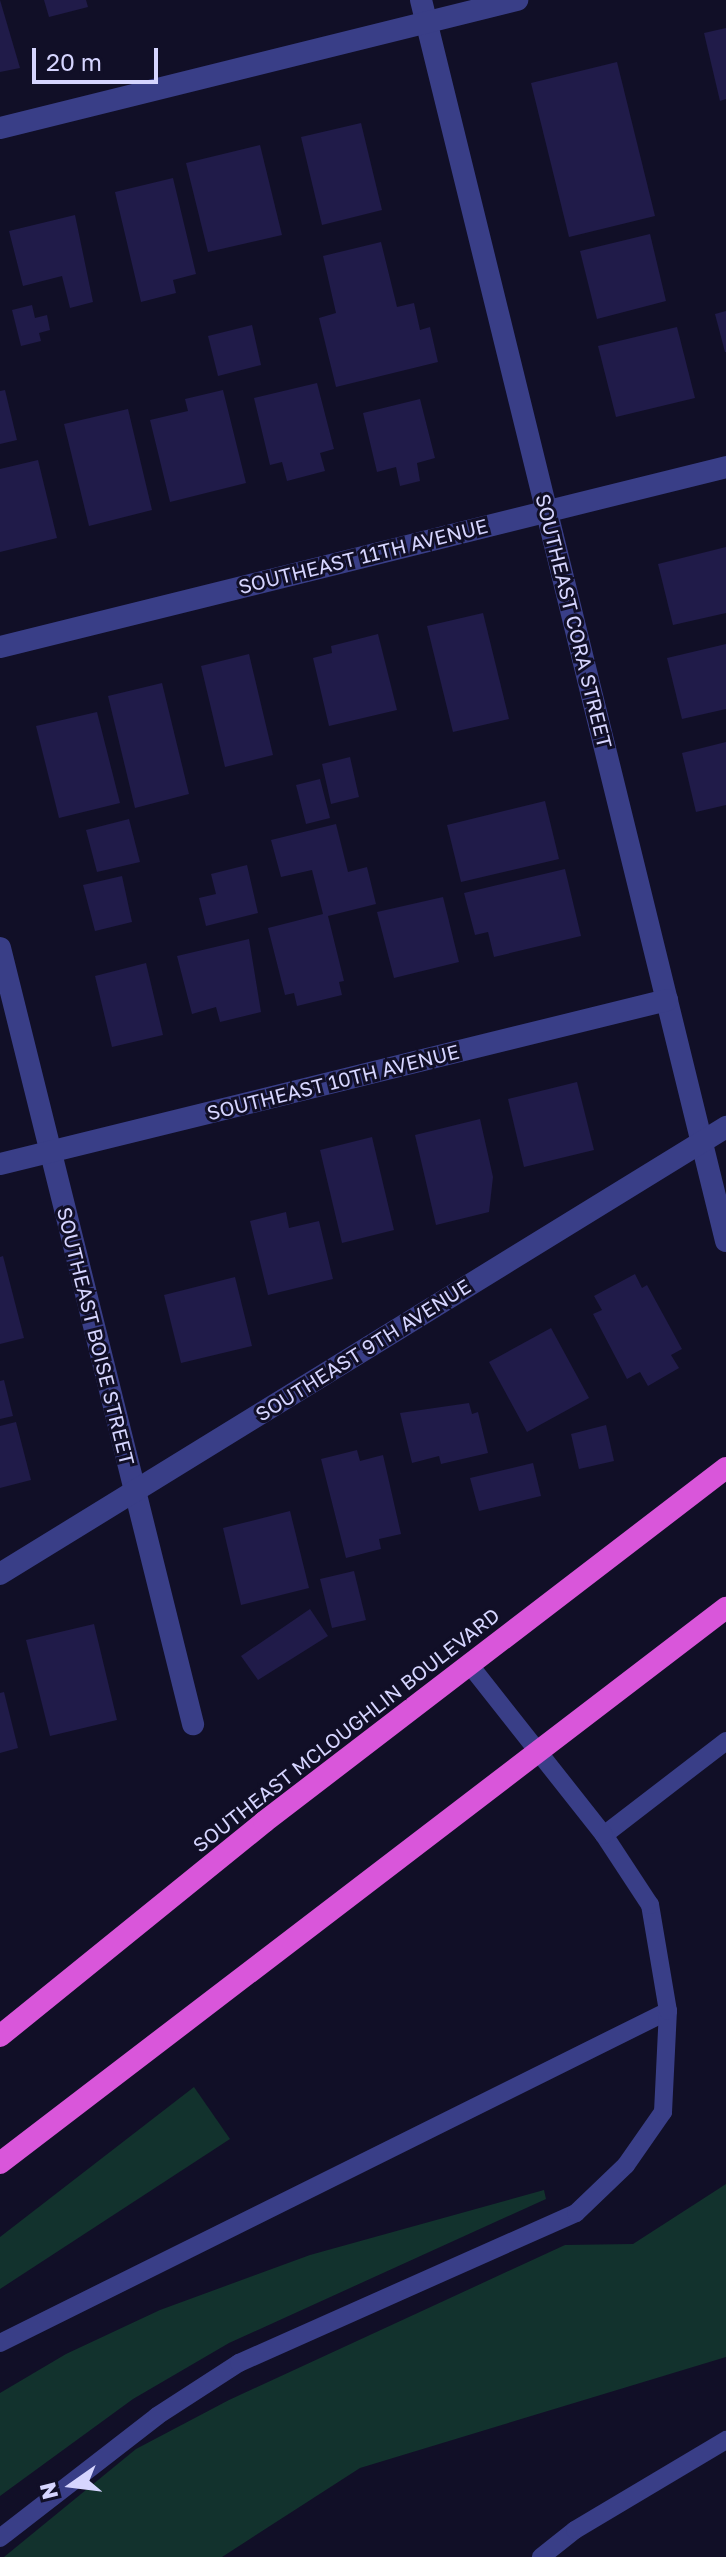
<!DOCTYPE html>
<html>
<head>
<meta charset="utf-8">
<style>
	body { margin:0 }
	#map { position:relative; width:726px; height:2557px; overflow:hidden; background:#110f27; font-family:"Golos Text",sans-serif }
	div>[style] { position:absolute }
	.green>* { inset:0; background:#12322d }
	.building>* { inset:0; background:#201b49 }
	.service>* { height:18px; margin:-9px; padding:0 9px; transform-origin:9px; border-radius:9px; background:#393e87 }
	.minor>* { height:22px; margin:-11px; padding:0 11px; transform-origin:11px; border-radius:11px; background:#393e87 }
	.trunk>* { height:22px; margin:-11px; padding:0 11px; transform-origin:11px; border-radius:11px; background:#d956da }
	span { translate:-50% -50%; white-space:nowrap; text-align:center; line-height:1.15; -webkit-text-stroke:6px #110f27; paint-order:stroke }
	.street-label { font-size:20px; color:#d6d5ff }
	.north { position:absolute; left:32px; top:2445px; width:80px; height:80px; -webkit-text-stroke:6px #110f27; paint-order:stroke; rotate:256deg; font-size:22px; font-weight:700; line-height:32px; text-align:center; color:#d6d5ff }
	.north::after { content:''; display:block; margin:auto; width:28px; height:36px; background:#d6d5ff; clip-path:polygon(50% 0,100% 100%,50% 72%,0 100%) }
	.scale { position:absolute; left:32px; top:48px; width:126px; height:36px; box-sizing:border-box; border:4px solid #d6d5ff; border-top:0; padding-left:10px; font-size:24px; line-height:28px; white-space:nowrap; color:#d6d5ff; -webkit-text-stroke:6px #110f27; paint-order:stroke }
</style>
</head>
<body>
<div id="map">
	<div class="green">
		<i style="clip-path:polygon(194px 2087px,230px 2139px,0 2289px,0 2237px)"></i>
		<i style="clip-path:polygon(726px 2184px,726px 2357px,360px 2468px,222px 2557px,4px 2557px,136px 2449px,229px 2400px,565px 2245px,633px 2244px)"></i>
		<i style="clip-path:polygon(544px 2190px,546px 2199px,229px 2343px,133px 2399px,0 2496px,0 2393px,66px 2354px,160px 2310px,310px 2255px)"></i>
	</div>
	<div class="building">
		<i style="clip-path:polygon(0 0,20px 68px,0 72px)"></i>
		<i style="clip-path:polygon(44px 0,86px 0,88px 7px,49px 17px)"></i>
		<i style="clip-path:polygon(726px 28px,726px 99px,720px 101px,704px 33px)"></i>
		<i style="clip-path:polygon(617px 62px,655px 216px,569px 237px,531px 83px)"></i>
		<i style="clip-path:polygon(361px 123px,382px 210px,322px 225px,301px 137px)"></i>
		<i style="clip-path:polygon(260px 145px,282px 235px,208px 252px,186px 163px)"></i>
		<i style="clip-path:polygon(173px 178px,196px 274px,173px 280px,176px 293px,141px 302px,115px 192px)"></i>
		<i style="clip-path:polygon(75px 215px,93px 302px,70px 308px,62px 276px,23px 286px,9px 231px)"></i>
		<i style="clip-path:polygon(650px 234px,666px 301px,597px 319px,580px 251px)"></i>
		<i style="clip-path:polygon(381px 242px,397px 307px,414px 303px,420px 330px,430px 327px,438px 362px,336px 387px,319px 318px,336px 313px,323px 256px)"></i>
		<i style="clip-path:polygon(32px 305px,35px 318px,47px 315px,50px 330px,39px 333px,41px 341px,21px 346px,12px 310px)"></i>
		<i style="clip-path:polygon(726px 311px,726px 352px,725px 352px,715px 314px)"></i>
		<i style="clip-path:polygon(252px 325px,261px 365px,218px 376px,208px 336px)"></i>
		<i style="clip-path:polygon(677px 327px,695px 398px,616px 417px,598px 346px)"></i>
		<i style="clip-path:polygon(317px 383px,334px 449px,320px 453px,325px 471px,287px 481px,282px 462px,270px 465px,254px 398px)"></i>
		<i style="clip-path:polygon(5px 390px,17px 440px,0 444px,0 391px)"></i>
		<i style="clip-path:polygon(223px 390px,246px 483px,170px 502px,150px 420px,188px 411px,185px 399px)"></i>
		<i style="clip-path:polygon(420px 399px,435px 458px,417px 463px,420px 481px,400px 486px,396px 467px,377px 472px,363px 413px)"></i>
		<i style="clip-path:polygon(128px 409px,152px 510px,89px 526px,64px 424px)"></i>
		<i style="clip-path:polygon(38px 460px,57px 538px,0 552px,0 469px)"></i>
		<i style="clip-path:polygon(726px 547px,726px 613px,673px 625px,658px 564px)"></i>
		<i style="clip-path:polygon(483px 613px,509px 719px,453px 732px,427px 626px)"></i>
		<i style="clip-path:polygon(378px 634px,397px 710px,329px 726px,313px 658px,332px 653px,331px 646px)"></i>
		<i style="clip-path:polygon(726px 644px,726px 709px,682px 719px,667px 658px)"></i>
		<i style="clip-path:polygon(249px 654px,273px 755px,225px 767px,201px 666px)"></i>
		<i style="clip-path:polygon(162px 683px,189px 794px,135px 808px,108px 696px)"></i>
		<i style="clip-path:polygon(97px 712px,120px 803px,59px 818px,36px 726px)"></i>
		<i style="clip-path:polygon(726px 742px,726px 805px,696px 812px,682px 753px)"></i>
		<i style="clip-path:polygon(350px 757px,359px 797px,331px 804px,322px 764px)"></i>
		<i style="clip-path:polygon(320px 779px,330px 818px,306px 824px,296px 785px)"></i>
		<i style="clip-path:polygon(545px 801px,559px 859px,461px 882px,447px 825px)"></i>
		<i style="clip-path:polygon(129px 819px,140px 862px,97px 872px,86px 830px)"></i>
		<i style="clip-path:polygon(336px 824px,348px 872px,367px 867px,376px 904px,328px 916px,344px 981px,339px 982px,342px 995px,297px 1006px,294px 993px,285px 995px,268px 928px,323px 914px,312px 870px,281px 877px,271px 840px)"></i>
		<i style="clip-path:polygon(247px 865px,258px 913px,206px 926px,199px 898px,216px 894px,211px 874px)"></i>
		<i style="clip-path:polygon(565px 869px,581px 936px,494px 957px,488px 932px,475px 935px,464px 893px)"></i>
		<i style="clip-path:polygon(122px 876px,132px 922px,95px 931px,83px 885px)"></i>
		<i style="clip-path:polygon(443px 897px,459px 962px,394px 978px,377px 912px)"></i>
		<i style="clip-path:polygon(249px 939px,261px 1012px,220px 1022px,216px 1007px,192px 1014px,177px 956px)"></i>
		<i style="clip-path:polygon(146px 963px,163px 1035px,112px 1047px,95px 976px)"></i>
		<i style="clip-path:polygon(577px 1082px,594px 1150px,524px 1167px,508px 1099px)"></i>
		<i style="clip-path:polygon(480px 1119px,493px 1177px,489px 1212px,436px 1225px,415px 1135px)"></i>
		<i style="clip-path:polygon(372px 1137px,394px 1230px,342px 1243px,320px 1150px)"></i>
		<i style="clip-path:polygon(286px 1212px,289px 1228px,319px 1221px,333px 1279px,268px 1295px,250px 1221px)"></i>
		<i style="clip-path:polygon(3px 1256px,24px 1338px,0 1344px,0 1257px)"></i>
		<i style="clip-path:polygon(635px 1274px,642px 1288px,647px 1285px,682px 1349px,671px 1355px,679px 1368px,648px 1386px,640px 1372px,627px 1379px,593px 1314px,602px 1310px,594px 1296px)"></i>
		<i style="clip-path:polygon(235px 1277px,252px 1346px,181px 1363px,164px 1295px)"></i>
		<i style="clip-path:polygon(551px 1328px,589px 1398px,527px 1432px,489px 1362px)"></i>
		<i style="clip-path:polygon(4px 1380px,13px 1416px,0 1419px,0 1381px)"></i>
		<i style="clip-path:polygon(469px 1403px,472px 1414px,478px 1412px,488px 1453px,441px 1464px,439px 1456px,412px 1463px,400px 1413px)"></i>
		<i style="clip-path:polygon(16px 1422px,31px 1480px,0 1488px,0 1426px)"></i>
		<i style="clip-path:polygon(606px 1425px,614px 1461px,579px 1469px,571px 1434px)"></i>
		<i style="clip-path:polygon(357px 1450px,360px 1461px,383px 1455px,401px 1534px,379px 1539px,381px 1549px,346px 1558px,321px 1459px)"></i>
		<i style="clip-path:polygon(533px 1463px,541px 1496px,479px 1511px,470px 1478px)"></i>
		<i style="clip-path:polygon(290px 1511px,309px 1588px,241px 1605px,223px 1528px)"></i>
		<i style="clip-path:polygon(354px 1571px,366px 1620px,332px 1628px,320px 1579px)"></i>
		<i style="clip-path:polygon(310px 1609px,328px 1636px,258px 1680px,241px 1656px)"></i>
		<i style="clip-path:polygon(94px 1624px,117px 1720px,50px 1736px,26px 1640px)"></i>
		<i style="clip-path:polygon(4px 1692px,18px 1748px,0 1753px,0 1693px)"></i>
	</div>
	<div class="service">
		<i style="left:604px;top:1835px;width:154px;rotate:-37.6deg"></i>
		<i style="left:0;top:2343px;width:746px;rotate:-26.43deg"></i>
		<i style="left:0;top:2538px;width:199px;rotate:-37.8deg"></i>
		<i style="left:157px;top:2416px;width:98px;rotate:-32.9deg"></i>
		<i style="left:239px;top:2363px;width:369px;rotate:-24deg"></i>
		<i style="left:576px;top:2213px;width:69px;rotate:-43.8deg"></i>
		<i style="left:626px;top:2165px;width:65px;rotate:-55.1deg"></i>
		<i style="left:663px;top:2112px;width:101px;rotate:-87.2deg"></i>
		<i style="left:668px;top:2011px;width:108px;rotate:-99.6deg"></i>
		<i style="left:650px;top:1905px;width:84px;rotate:-123.3deg"></i>
		<i style="left:604px;top:1835px;width:218px;rotate:-128.3deg"></i>
		<i style="left:541px;top:2557px;width:43px;rotate:-38.5deg"></i>
		<i style="left:575px;top:2530px;width:176px;rotate:-30.8deg"></i>
	</div>
	<div class="minor">
		<i style="left:421px;top:0;width:1278px;rotate:76.19deg"></i>
		<i style="left:0;top:128px;width:533px;rotate:-13.91deg"></i>
		<i style="left:0;top:647px;width:748px;rotate:-13.92deg"></i>
		<i style="left:0;top:948px;width:800px;rotate:76.03deg"></i>
		<i style="left:0;top:1164px;width:687px;rotate:-13.81deg"></i>
		<i style="left:0;top:1574px;width:853px;rotate:-31.62deg"></i>
	</div>
	<div class="trunk">
		<i style="left:0;top:2036px;width:340px;rotate:-39deg"></i>
		<i style="left:264px;top:1822px;width:582px;rotate:-37.46deg"></i>
		<i style="left:0;top:2163px;width:914px;rotate:-37.4deg"></i>
	</div>
	<div class="street-label">
		<span style="left:363px;top:556px;rotate:-14deg">SOUTHEAST 11TH AVENUE</span>
		<span style="left:574px;top:621px;rotate:76deg">SOUTHEAST CORA STREET</span>
		<span style="left:333px;top:1082px;rotate:-14deg">SOUTHEAST 10TH AVENUE</span>
		<span style="left:96px;top:1336px;rotate:76deg">SOUTHEAST BOISE STREET</span>
		<span style="left:363px;top:1350px;rotate:-32deg">SOUTHEAST 9TH AVENUE</span>
		<span style="left:346px;top:1730px;rotate:-38deg">SOUTHEAST MCLOUGHLIN BOULEVARD</span>
	</div>
	<div class="north">N</div>
	<div class="scale">20 m</div>
</div>
</body>
</html>
